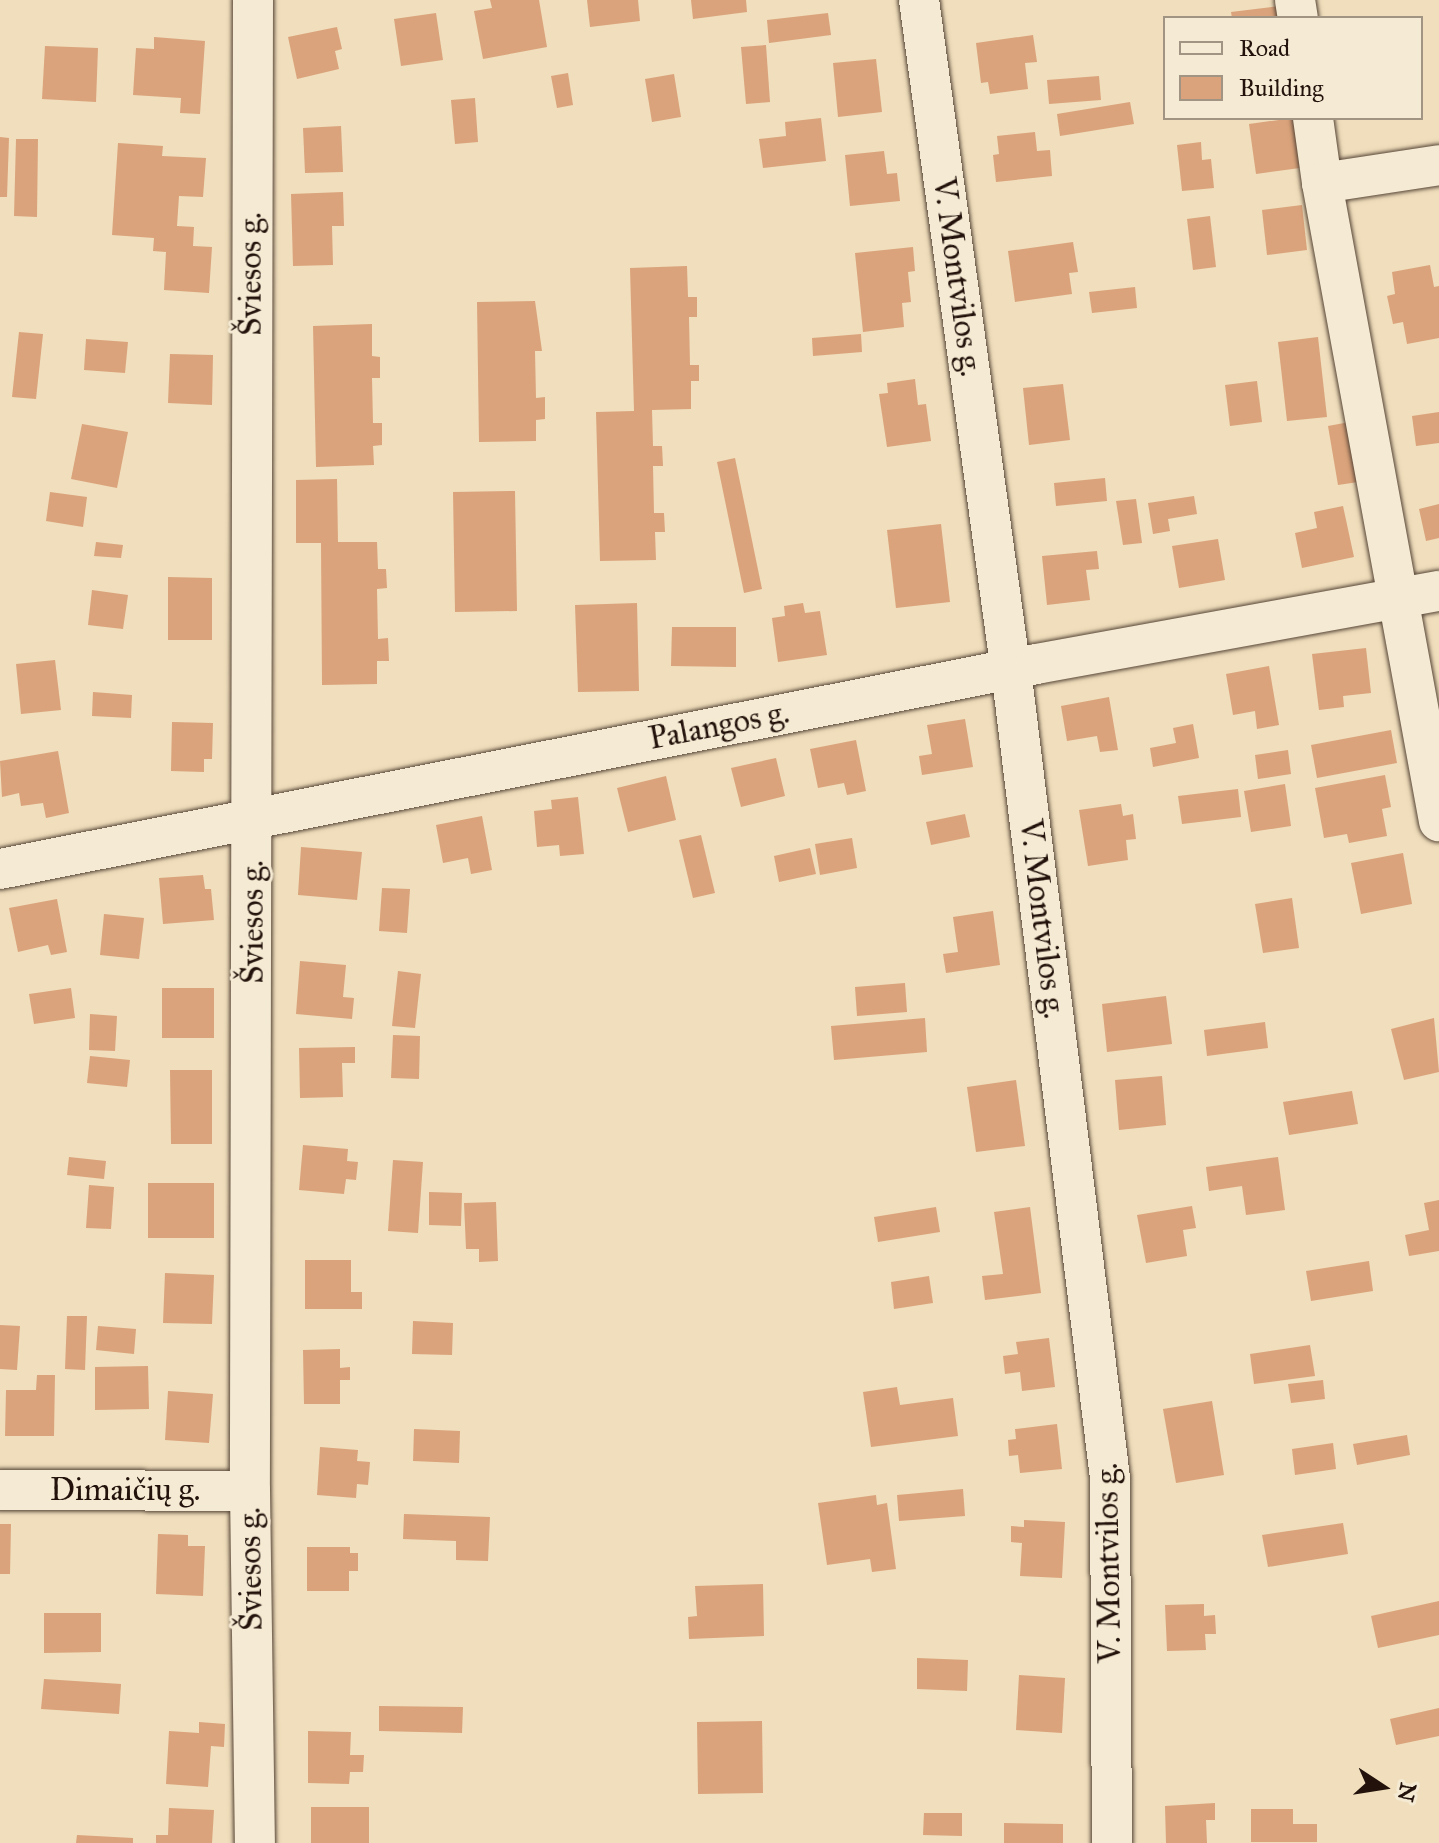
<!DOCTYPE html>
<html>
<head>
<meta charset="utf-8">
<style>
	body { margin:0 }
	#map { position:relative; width:1439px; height:1843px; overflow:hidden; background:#f0debc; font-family:"IM FELL Great Primer",serif }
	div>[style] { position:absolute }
	.building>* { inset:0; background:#daa37b }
	.roads { filter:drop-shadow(0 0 2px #564537) drop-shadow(0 0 2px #564537) }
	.minor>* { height:40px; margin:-20px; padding:0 20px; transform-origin:20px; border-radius:20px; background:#f5ead3 }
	span { translate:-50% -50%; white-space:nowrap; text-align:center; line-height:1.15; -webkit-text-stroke:6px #f5ead3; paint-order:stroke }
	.street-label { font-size:32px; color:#22120b }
	.legend { position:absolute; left:1163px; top:16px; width:260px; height:104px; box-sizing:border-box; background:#f5ead3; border:2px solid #a19483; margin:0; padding:10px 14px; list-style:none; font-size:24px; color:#22120b }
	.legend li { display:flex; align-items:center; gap:16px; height:40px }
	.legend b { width:40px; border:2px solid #a19483 }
	.north { position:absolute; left:1343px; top:1747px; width:80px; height:80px; -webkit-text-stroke:6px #f5ead3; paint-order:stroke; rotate:102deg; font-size:22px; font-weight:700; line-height:32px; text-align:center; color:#22120b }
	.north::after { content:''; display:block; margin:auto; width:28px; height:36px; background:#22120b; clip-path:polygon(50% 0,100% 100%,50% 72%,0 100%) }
</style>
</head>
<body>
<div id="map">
	<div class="building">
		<i style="clip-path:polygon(490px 0,539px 0,547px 47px,483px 59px,474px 11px,492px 8px)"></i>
		<i style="clip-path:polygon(587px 0,638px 0,640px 21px,590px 27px)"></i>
		<i style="clip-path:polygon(691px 0,746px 0,747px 12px,693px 19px)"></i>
		<i style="clip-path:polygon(1279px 6px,1280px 18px,1232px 18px,1231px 12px)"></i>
		<i style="clip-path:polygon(436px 13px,443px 60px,401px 66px,394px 19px)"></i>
		<i style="clip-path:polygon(828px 13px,831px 35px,769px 43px,767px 20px)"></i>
		<i style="clip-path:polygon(337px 27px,342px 49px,335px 51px,339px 69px,297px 79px,288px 37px)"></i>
		<i style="clip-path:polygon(1033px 35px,1037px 62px,1025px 63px,1028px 89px,990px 94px,988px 82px,981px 83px,976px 43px)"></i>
		<i style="clip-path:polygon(154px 37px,205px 41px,200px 114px,180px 113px,181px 98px,133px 95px,136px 48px,154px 49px)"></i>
		<i style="clip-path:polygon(766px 45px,770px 102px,746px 104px,741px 47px)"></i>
		<i style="clip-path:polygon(45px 46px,98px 48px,96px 102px,42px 99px)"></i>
		<i style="clip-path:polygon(876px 59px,882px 112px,838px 117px,833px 63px)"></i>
		<i style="clip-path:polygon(568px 73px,573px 105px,557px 108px,551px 76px)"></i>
		<i style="clip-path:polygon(674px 74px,681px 117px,652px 122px,645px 79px)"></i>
		<i style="clip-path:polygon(1099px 76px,1101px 100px,1049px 104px,1047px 80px)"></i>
		<i style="clip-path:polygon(475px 98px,478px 142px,455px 144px,451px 100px)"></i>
		<i style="clip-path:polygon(1130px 102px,1134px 124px,1060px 136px,1057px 114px)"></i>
		<i style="clip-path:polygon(821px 118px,826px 161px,763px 168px,759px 139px,786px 136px,785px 122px)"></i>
		<i style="clip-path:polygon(1293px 118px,1300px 168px,1256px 174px,1249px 124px)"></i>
		<i style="clip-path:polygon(341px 126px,343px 172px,305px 173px,303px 128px)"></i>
		<i style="clip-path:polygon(1035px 132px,1037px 151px,1050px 150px,1052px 176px,996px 182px,993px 155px,999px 154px,997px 136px)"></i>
		<i style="clip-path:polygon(0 137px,9px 138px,7px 197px,0 197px)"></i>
		<i style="clip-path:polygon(16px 139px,38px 139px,37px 217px,14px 216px)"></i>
		<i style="clip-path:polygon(1201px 142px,1202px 160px,1211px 159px,1214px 188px,1182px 191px,1177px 145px)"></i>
		<i style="clip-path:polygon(118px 143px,163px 146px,162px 156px,206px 158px,203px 197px,179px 196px,177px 226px,194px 227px,193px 246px,212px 247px,209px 293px,164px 290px,166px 252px,153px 251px,154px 238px,112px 235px)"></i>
		<i style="clip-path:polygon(884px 151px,887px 174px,897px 173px,900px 201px,850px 206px,845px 155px)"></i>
		<i style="clip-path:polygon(343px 192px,344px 226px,332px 226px,333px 265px,293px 266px,291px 194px)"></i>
		<i style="clip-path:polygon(1302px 205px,1307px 250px,1267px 255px,1262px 210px)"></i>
		<i style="clip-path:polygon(1210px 216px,1216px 267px,1193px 270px,1187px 219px)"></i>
		<i style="clip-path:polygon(1073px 242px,1078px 272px,1069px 273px,1072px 294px,1015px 302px,1008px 251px)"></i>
		<i style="clip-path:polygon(913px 247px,915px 271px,908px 272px,911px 302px,902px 303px,904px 327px,863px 332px,855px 253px)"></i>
		<i style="clip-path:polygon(1430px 265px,1434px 287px,1439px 286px,1439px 338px,1407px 344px,1403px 322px,1393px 324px,1387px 296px,1395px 294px,1392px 272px)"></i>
		<i style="clip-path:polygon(687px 266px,688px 297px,697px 297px,697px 317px,689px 317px,690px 365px,699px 365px,699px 381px,691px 381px,691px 409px,652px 410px,653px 446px,662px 446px,663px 466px,653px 466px,654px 513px,664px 513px,665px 532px,655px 532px,656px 560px,600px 561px,596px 412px,634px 411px,630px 268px)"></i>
		<i style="clip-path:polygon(1135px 287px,1137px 308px,1092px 313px,1089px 292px)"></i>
		<i style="clip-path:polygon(535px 301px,542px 351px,535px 351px,536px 398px,545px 397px,545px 419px,536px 420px,536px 441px,479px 442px,477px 302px)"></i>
		<i style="clip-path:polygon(372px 324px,372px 356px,380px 357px,380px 378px,372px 378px,373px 423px,382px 423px,382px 445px,373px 446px,374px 465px,316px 467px,313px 326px)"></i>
		<i style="clip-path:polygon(19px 332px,43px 334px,36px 399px,12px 397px)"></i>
		<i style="clip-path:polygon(861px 334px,862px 352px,813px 356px,812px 338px)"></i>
		<i style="clip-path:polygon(1318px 337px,1327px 417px,1287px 421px,1278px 342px)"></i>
		<i style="clip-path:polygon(86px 339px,128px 342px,125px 373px,84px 370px)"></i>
		<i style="clip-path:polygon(170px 354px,213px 355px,212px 405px,168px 403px)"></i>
		<i style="clip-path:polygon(915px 379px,918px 405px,926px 404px,931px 441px,887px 447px,879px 394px,888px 393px,887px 383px)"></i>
		<i style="clip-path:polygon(1257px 381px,1262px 422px,1230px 426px,1225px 385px)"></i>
		<i style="clip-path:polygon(1063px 384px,1070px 440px,1029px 445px,1023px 388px)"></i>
		<i style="clip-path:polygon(1439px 412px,1439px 443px,1416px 446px,1412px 416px)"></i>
		<i style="clip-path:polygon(1355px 421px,1365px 481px,1338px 485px,1328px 426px)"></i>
		<i style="clip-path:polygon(82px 424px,128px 432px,117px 488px,71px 479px)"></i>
		<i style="clip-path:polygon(735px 458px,762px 589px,744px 593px,717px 462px)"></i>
		<i style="clip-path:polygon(1105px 478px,1107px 501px,1056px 506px,1054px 483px)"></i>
		<i style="clip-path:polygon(337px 479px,338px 542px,377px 542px,378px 569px,386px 569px,387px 588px,377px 589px,378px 639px,388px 638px,389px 661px,377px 661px,377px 684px,322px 685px,321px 543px,296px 543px,296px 480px)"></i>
		<i style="clip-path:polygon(515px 491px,517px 611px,455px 612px,453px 492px)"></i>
		<i style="clip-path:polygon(50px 492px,87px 497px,83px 527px,46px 521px)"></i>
		<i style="clip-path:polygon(1194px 496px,1197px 514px,1168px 519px,1170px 531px,1153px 534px,1148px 503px)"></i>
		<i style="clip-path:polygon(1136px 499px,1142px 543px,1123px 545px,1116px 501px)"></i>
		<i style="clip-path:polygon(1439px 504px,1439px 538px,1426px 541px,1419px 509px)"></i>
		<i style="clip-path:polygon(1343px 506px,1354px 557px,1302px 568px,1295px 533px,1317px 528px,1314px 512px)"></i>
		<i style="clip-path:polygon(941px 524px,950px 602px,896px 608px,887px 530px)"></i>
		<i style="clip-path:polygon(1218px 539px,1225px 580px,1179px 588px,1172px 546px)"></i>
		<i style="clip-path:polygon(96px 542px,123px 545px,121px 558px,94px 556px)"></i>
		<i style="clip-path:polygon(1097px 551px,1099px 569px,1086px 570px,1090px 600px,1047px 605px,1042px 556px)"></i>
		<i style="clip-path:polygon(168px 577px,212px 578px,212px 640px,168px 640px)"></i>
		<i style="clip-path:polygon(92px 590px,128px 595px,123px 629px,88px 625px)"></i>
		<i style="clip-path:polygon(637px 603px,639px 691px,578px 692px,575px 605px)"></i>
		<i style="clip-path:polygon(803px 603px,805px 613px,820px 611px,827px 655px,778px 662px,772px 618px,785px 616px,784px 606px)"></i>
		<i style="clip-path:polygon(672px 627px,736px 627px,736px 667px,671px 666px)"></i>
		<i style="clip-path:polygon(1366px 648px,1371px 693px,1343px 696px,1344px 707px,1319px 710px,1312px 654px)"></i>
		<i style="clip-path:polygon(55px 660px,61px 710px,21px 714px,16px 664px)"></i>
		<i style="clip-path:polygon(1269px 666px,1279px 725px,1257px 729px,1255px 711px,1233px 715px,1226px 674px)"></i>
		<i style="clip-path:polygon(93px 692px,132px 695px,131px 718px,92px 716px)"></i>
		<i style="clip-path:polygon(1109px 697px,1118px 750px,1100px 752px,1097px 736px,1067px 741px,1061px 706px)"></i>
		<i style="clip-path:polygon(965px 719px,973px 767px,922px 775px,919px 756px,932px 754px,927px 725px)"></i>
		<i style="clip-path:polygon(172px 722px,213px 723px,212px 759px,204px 759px,204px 772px,171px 771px)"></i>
		<i style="clip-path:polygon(1193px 724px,1199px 758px,1153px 767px,1150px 748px,1176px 743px,1173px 728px)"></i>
		<i style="clip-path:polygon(1391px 730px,1397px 763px,1317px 778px,1311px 745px)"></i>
		<i style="clip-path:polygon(856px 740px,866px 791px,847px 795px,844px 783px,818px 788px,810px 749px)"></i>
		<i style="clip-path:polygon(1288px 750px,1291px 774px,1258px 779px,1255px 755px)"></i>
		<i style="clip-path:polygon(58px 751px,69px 813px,46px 818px,43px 803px,21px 806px,19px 793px,2px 797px,0 761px)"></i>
		<i style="clip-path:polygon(776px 758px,785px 796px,741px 807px,731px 768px)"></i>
		<i style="clip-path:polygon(1385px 775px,1391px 807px,1382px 809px,1387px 836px,1349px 843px,1347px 834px,1324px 838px,1315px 788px)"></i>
		<i style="clip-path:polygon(666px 776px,676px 820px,628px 832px,617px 788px)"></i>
		<i style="clip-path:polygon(1285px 784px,1291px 826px,1251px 832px,1244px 791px)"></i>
		<i style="clip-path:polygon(1238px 789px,1241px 817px,1182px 824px,1178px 796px)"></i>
		<i style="clip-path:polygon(578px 797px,584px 854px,560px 856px,559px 845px,537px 847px,534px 811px,552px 809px,551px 800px)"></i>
		<i style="clip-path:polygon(1121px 804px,1123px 816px,1133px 814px,1136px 839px,1126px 840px,1128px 860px,1088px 866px,1079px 810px)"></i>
		<i style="clip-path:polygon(965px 814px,970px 837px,931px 845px,926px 822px)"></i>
		<i style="clip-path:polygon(482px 816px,492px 870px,471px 874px,468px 858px,443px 863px,436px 825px)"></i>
		<i style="clip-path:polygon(701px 835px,715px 893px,693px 898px,679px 840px)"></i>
		<i style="clip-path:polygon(852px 838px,857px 868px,820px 875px,815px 844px)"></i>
		<i style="clip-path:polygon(301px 847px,362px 852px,357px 900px,298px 895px)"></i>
		<i style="clip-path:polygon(810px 848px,816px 874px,779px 882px,774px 856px)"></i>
		<i style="clip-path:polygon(1403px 853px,1412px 904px,1361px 914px,1351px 863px)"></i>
		<i style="clip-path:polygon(203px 875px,205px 889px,211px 889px,214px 920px,163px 924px,159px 878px)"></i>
		<i style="clip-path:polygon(382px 888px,410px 889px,407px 933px,379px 931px)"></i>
		<i style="clip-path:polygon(1292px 898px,1299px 948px,1263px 953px,1255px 904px)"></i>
		<i style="clip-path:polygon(57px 899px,67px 952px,51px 955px,48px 945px,18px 952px,9px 908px)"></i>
		<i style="clip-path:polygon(993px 911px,1000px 965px,946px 973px,943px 954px,958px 952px,953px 917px)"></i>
		<i style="clip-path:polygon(104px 914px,144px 918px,139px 959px,100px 955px)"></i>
		<i style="clip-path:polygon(300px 961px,346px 965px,343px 997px,354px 998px,352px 1019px,296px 1014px)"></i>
		<i style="clip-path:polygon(398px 971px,421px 974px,415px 1028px,392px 1026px)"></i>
		<i style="clip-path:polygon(905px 983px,907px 1012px,857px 1016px,855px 987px)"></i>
		<i style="clip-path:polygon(71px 988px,75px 1018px,34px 1024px,29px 994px)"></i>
		<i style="clip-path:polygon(162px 988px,214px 988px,214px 1038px,162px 1038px)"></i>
		<i style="clip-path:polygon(1166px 996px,1172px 1044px,1107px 1052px,1102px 1004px)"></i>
		<i style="clip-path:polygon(90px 1014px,117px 1016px,115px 1051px,89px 1050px)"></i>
		<i style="clip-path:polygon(925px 1018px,927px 1052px,834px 1060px,831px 1026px)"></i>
		<i style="clip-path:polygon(1434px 1018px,1439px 1072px,1404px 1080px,1391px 1029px)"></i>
		<i style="clip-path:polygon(1265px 1022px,1268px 1048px,1207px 1056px,1204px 1030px)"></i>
		<i style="clip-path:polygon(393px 1035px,420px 1036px,419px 1079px,391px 1078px)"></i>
		<i style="clip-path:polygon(355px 1047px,355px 1063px,342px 1063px,343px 1097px,300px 1098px,299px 1048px)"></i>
		<i style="clip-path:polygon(90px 1056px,130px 1060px,127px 1087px,87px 1083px)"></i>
		<i style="clip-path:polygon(170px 1070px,212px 1070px,212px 1144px,171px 1144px)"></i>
		<i style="clip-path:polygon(1162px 1076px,1166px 1125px,1119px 1130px,1115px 1080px)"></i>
		<i style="clip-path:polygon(1016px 1080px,1025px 1146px,976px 1152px,967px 1087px)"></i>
		<i style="clip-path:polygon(1352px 1091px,1358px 1124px,1289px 1135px,1283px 1102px)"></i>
		<i style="clip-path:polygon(303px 1145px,348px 1149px,347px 1161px,358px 1162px,356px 1180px,346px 1179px,344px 1194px,299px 1190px)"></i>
		<i style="clip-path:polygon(69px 1157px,106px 1161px,104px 1179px,67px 1175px)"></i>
		<i style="clip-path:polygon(1278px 1157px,1285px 1210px,1246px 1215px,1242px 1186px,1209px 1191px,1206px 1167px)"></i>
		<i style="clip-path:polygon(393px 1160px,423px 1162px,418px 1233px,388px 1231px)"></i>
		<i style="clip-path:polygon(148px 1183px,214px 1183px,214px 1238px,148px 1238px)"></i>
		<i style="clip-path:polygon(89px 1185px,114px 1187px,111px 1229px,86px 1228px)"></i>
		<i style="clip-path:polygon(429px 1192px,462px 1193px,461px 1226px,429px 1225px)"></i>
		<i style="clip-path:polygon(1439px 1200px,1439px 1251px,1409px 1256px,1405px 1235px,1429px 1230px,1424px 1203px)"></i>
		<i style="clip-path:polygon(496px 1202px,498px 1261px,479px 1262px,479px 1249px,466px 1249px,464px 1203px)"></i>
		<i style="clip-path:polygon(1192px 1206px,1196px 1228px,1183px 1230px,1187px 1256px,1146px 1263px,1137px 1215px)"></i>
		<i style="clip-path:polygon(936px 1207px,940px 1232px,878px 1242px,874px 1217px)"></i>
		<i style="clip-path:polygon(1030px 1207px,1041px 1293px,985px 1300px,982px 1276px,1003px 1274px,994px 1212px)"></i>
		<i style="clip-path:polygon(305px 1260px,351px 1260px,351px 1292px,362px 1292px,362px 1309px,305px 1309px)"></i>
		<i style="clip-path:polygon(1369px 1261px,1373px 1291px,1311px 1301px,1306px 1271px)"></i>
		<i style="clip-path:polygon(165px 1273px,214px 1275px,212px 1324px,163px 1323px)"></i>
		<i style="clip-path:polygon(929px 1276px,933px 1303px,894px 1309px,891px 1282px)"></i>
		<i style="clip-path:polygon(67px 1316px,87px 1316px,85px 1370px,65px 1369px)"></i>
		<i style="clip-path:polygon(413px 1321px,453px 1323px,452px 1355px,412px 1354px)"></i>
		<i style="clip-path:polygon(0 1325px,20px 1326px,17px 1370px,0 1369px)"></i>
		<i style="clip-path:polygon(98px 1326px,136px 1329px,134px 1354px,96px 1350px)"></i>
		<i style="clip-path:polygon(1049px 1338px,1055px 1387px,1022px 1391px,1020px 1372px,1005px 1374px,1003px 1356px,1018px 1354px,1016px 1342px)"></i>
		<i style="clip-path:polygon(1310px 1345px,1315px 1376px,1254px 1384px,1250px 1354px)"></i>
		<i style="clip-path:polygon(340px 1349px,340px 1368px,350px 1367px,350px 1380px,340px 1380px,340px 1404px,304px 1404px,303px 1350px)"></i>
		<i style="clip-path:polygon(148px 1366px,149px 1409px,95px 1410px,95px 1367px)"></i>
		<i style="clip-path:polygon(37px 1375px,55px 1375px,54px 1436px,5px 1436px,6px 1390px,36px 1390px)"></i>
		<i style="clip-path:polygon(1323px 1380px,1325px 1399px,1291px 1403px,1288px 1384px)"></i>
		<i style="clip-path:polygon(897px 1387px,900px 1405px,953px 1398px,958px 1436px,871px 1447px,863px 1392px)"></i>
		<i style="clip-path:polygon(168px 1391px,213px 1394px,209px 1443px,165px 1440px)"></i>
		<i style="clip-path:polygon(1212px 1401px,1224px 1475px,1176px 1483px,1163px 1409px)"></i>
		<i style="clip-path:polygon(1057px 1424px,1062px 1469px,1020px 1473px,1018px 1455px,1009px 1456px,1008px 1440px,1016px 1439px,1015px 1429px)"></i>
		<i style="clip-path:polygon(414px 1429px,460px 1431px,459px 1463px,413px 1461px)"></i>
		<i style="clip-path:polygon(1407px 1435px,1410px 1455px,1357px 1465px,1353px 1444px)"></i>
		<i style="clip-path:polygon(1333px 1443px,1336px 1469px,1295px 1475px,1292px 1449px)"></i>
		<i style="clip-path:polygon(320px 1447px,358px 1450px,357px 1461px,370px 1462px,368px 1485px,357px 1484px,356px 1498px,317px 1495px)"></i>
		<i style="clip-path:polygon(963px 1489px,965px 1516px,899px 1521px,897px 1495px)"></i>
		<i style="clip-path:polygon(876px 1495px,877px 1505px,887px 1503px,896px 1569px,872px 1572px,870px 1559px,827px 1565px,818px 1503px)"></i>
		<i style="clip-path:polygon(404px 1514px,490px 1517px,488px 1561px,456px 1560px,456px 1541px,403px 1539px)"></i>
		<i style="clip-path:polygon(1024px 1520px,1065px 1522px,1062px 1578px,1020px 1576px,1022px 1543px,1011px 1542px,1011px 1526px,1024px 1527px)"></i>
		<i style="clip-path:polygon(1343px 1523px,1348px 1554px,1268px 1567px,1262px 1535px)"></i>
		<i style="clip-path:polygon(0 1524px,11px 1524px,10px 1574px,0 1574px)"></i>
		<i style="clip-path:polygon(158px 1534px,188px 1535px,188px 1546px,205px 1546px,203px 1596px,156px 1594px)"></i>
		<i style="clip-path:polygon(307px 1547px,350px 1547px,350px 1553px,358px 1553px,358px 1571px,349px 1571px,349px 1591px,307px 1591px)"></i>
		<i style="clip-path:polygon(763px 1584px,764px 1636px,689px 1639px,688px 1617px,697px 1616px,695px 1586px)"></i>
		<i style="clip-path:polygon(1439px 1601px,1439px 1635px,1378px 1648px,1371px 1616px)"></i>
		<i style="clip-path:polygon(1204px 1604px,1204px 1616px,1215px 1615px,1216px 1634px,1205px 1634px,1206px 1650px,1167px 1651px,1165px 1605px)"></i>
		<i style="clip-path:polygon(44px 1613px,101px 1613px,101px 1652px,44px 1653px)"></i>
		<i style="clip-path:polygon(917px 1658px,968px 1660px,967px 1691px,917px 1689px)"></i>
		<i style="clip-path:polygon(1019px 1675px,1065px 1678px,1062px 1733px,1016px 1730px)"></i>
		<i style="clip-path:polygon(44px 1679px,121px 1684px,119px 1714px,41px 1709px)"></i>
		<i style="clip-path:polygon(379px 1706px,463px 1707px,462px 1733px,379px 1731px)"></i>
		<i style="clip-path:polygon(1439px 1708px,1439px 1736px,1396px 1745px,1390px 1719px)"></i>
		<i style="clip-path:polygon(762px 1721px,763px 1793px,698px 1794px,697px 1722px)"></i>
		<i style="clip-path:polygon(199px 1722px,225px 1724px,224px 1747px,211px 1746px,208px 1787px,166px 1784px,169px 1731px,199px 1733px)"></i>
		<i style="clip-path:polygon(308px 1731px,351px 1732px,350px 1755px,364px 1755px,363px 1772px,350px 1772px,349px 1784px,308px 1783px)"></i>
		<i style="clip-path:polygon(1215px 1803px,1215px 1820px,1206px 1820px,1207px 1843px,1166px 1843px,1165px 1806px)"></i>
		<i style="clip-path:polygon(311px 1807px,369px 1807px,369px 1843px,311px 1843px)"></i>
		<i style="clip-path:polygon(169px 1808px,214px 1810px,212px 1843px,156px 1843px,156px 1835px,168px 1835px)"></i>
		<i style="clip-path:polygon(1251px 1809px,1293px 1809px,1293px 1824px,1317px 1824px,1317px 1842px,1251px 1842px)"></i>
		<i style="clip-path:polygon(924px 1813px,962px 1813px,962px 1836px,923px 1835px)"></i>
		<i style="clip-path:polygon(1004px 1823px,1063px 1824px,1063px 1843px,1004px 1843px)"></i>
		<i style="clip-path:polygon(77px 1835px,133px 1838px,133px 1843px,76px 1843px)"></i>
	</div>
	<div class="roads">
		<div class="minor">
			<i style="left:253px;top:0;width:1491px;rotate:90.12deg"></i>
			<i style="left:250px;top:1491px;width:352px;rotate:89.2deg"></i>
			<i style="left:919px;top:0;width:709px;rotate:82.21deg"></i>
			<i style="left:1015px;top:702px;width:782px;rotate:83.02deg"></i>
			<i style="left:1110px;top:1478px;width:365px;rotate:89.7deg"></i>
			<i style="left:1295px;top:0;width:18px;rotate:81deg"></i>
			<i style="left:1313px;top:118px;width:66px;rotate:82.1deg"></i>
			<i style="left:1322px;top:183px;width:118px;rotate:-8.7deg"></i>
			<i style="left:1322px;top:183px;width:649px;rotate:79.61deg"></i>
			<i style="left:0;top:869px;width:1056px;rotate:-11.19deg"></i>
			<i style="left:1036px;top:664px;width:410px;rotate:-10.3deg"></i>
			<i style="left:0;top:1490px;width:250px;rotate:0.2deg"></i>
		</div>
	</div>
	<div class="street-label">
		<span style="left:251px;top:274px;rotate:-90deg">Šviesos g.</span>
		<span style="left:957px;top:277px;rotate:82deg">V. Montvilos g.</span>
		<span style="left:719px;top:726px;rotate:-11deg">Palangos g.</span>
		<span style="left:1042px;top:919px;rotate:83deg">V. Montvilos g.</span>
		<span style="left:253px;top:922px;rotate:-90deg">Šviesos g.</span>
		<span style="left:125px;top:1490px">Dimaičių g.</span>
		<span style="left:1109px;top:1563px;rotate:-91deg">V. Montvilos g.</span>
		<span style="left:251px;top:1569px;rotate:-91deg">Šviesos g.</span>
	</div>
	<ul class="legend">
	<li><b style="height:10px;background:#f5ead3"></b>Road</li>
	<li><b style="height:22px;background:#daa37b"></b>Building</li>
	</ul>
	<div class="north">N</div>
</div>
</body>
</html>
